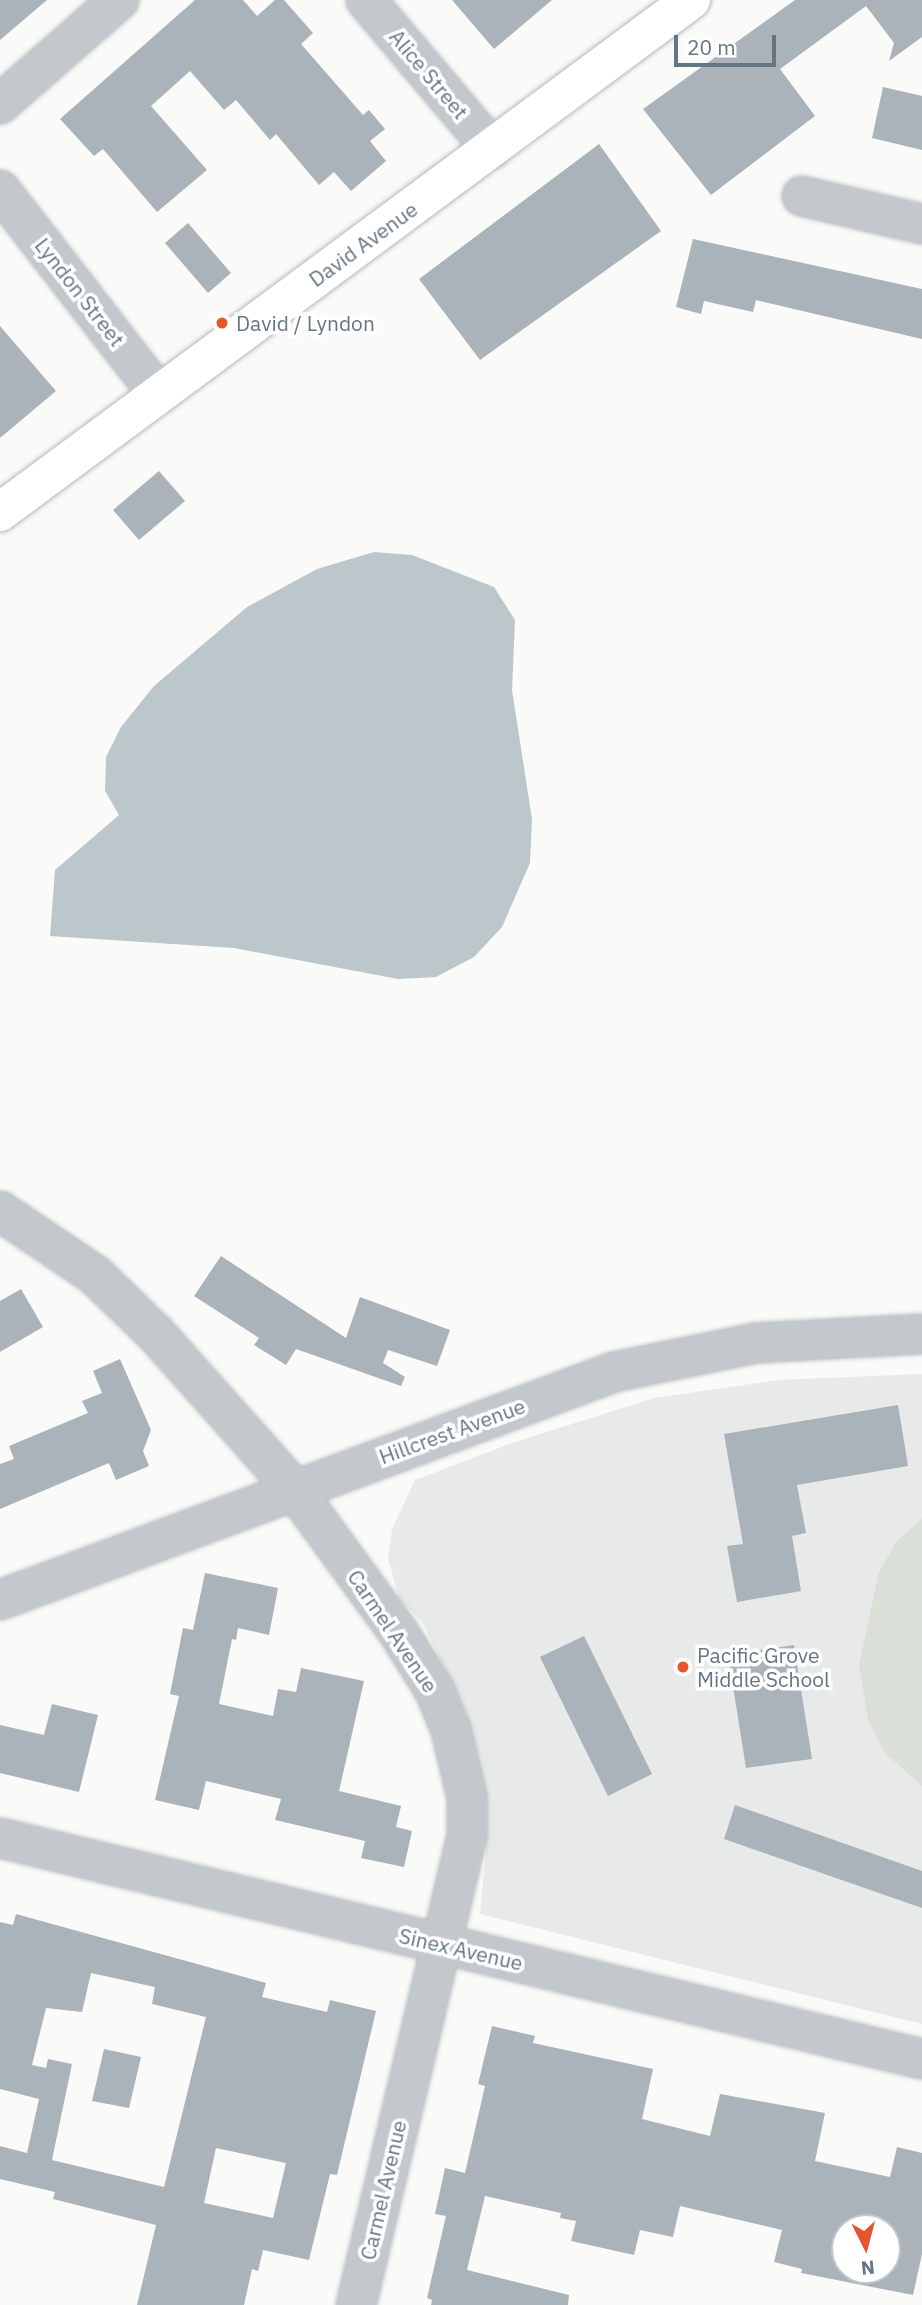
<!DOCTYPE html>
<html>
<head>
<meta charset="utf-8">
<style>
	body { margin:0 }
	#map { position:relative; width:922px; height:2305px; overflow:hidden; background:#fafaf8; font-family:"IBM Plex Sans",sans-serif }
	div>[style] { position:absolute }
	.built>* { inset:0; background:#e8e9e9 }
	.green>* { inset:0; background:#dadfd7 }
	.water>* { inset:0; background:#bbc7cb }
	.building>* { inset:0; background:#aab3b9 }
	.roads { filter:drop-shadow(0 0 2px #b3babf) drop-shadow(0 0 2px #b3babf) }
	.minor>* { height:38px; margin:-19px; padding:0 19px; transform-origin:19px; border-radius:19px; background:#c3c8cc }
	.tertiary>* { height:38px; margin:-19px; padding:0 19px; transform-origin:19px; border-radius:19px; background:#c3c8cc }
	.secondary>* { height:38px; margin:-19px; padding:0 19px; transform-origin:19px; border-radius:19px; background:#fff }
	.dots>* { width:19px; height:19px; translate:-50% -50%; box-sizing:border-box; border:4px solid #fff; border-radius:50% }
	span { translate:-50% -50%; white-space:nowrap; text-align:center; line-height:1.15; -webkit-text-stroke:7px #fff; paint-order:stroke }
	.street-label { font-size:21px; color:#657683 }
	.poi-label { font-size:21px; color:#657683 }
	.left { translate:0 -50%; text-align:left }
	.north { position:absolute; left:831px; top:2214px; width:70px; height:70px; box-sizing:border-box; background:#fff; border:2px solid #c1c8cd; border-radius:50%; rotate:174deg; font-size:19px; font-weight:700; line-height:28px; text-align:center; color:#657683 }
	.north::after { content:''; display:block; margin:auto; width:24px; height:32px; background:#e4572e; clip-path:polygon(50% 0,100% 100%,50% 72%,0 100%) }
	.scale { position:absolute; left:674px; top:35px; width:102px; height:32px; box-sizing:border-box; border:4px solid #657683; border-top:0; padding-left:9px; font-size:21px; line-height:24px; white-space:nowrap; color:#657683; -webkit-text-stroke:5px #fff; paint-order:stroke }
</style>
</head>
<body>
<div id="map">
	<div class="built">
		<i style="clip-path:polygon(922px 1374px,922px 2024px,480px 1914px,486px 1850px,480px 1766px,465px 1711px,423px 1623px,399px 1599px,388px 1558px,392px 1529px,415px 1480px,512px 1443px,654px 1398px,778px 1380px)"></i>
	</div>
	<div class="green">
		<i style="clip-path:polygon(922px 1519px,922px 1786px,884px 1752px,868px 1719px,859px 1665px,879px 1572px,897px 1541px)"></i>
	</div>
	<div class="water">
		<i style="clip-path:polygon(374px 552px,412px 555px,494px 587px,515px 620px,512px 690px,532px 819px,530px 863px,502px 927px,474px 957px,436px 977px,398px 979px,234px 948px,50px 936px,55px 870px,119px 815px,105px 791px,106px 757px,121px 727px,154px 686px,247px 607px,317px 569px)"></i>
	</div>
	<div class="building">
		<i style="clip-path:polygon(0 0,47px 0,0 40px)"></i>
		<i style="clip-path:polygon(195px 0,243px 0,257px 16px,275px 0,284px 0,313px 33px,301px 44px,363px 115px,369px 110px,385px 129px,370px 141px,386px 161px,351px 191px,334px 172px,319px 185px,276px 134px,270px 140px,236px 100px,224px 110px,190px 71px,151px 106px,207px 170px,157px 212px,103px 149px,94px 156px,60px 119px)"></i>
		<i style="clip-path:polygon(452px 0,552px 0,494px 49px)"></i>
		<i style="clip-path:polygon(795px 0,922px 0,922px 37px,889px 61px,894px 43px,866px 6px,780px 69px,815px 116px,711px 195px,643px 109px)"></i>
		<i style="clip-path:polygon(883px 87px,922px 96px,922px 150px,872px 138px)"></i>
		<i style="clip-path:polygon(599px 144px,661px 231px,480px 360px,419px 279px)"></i>
		<i style="clip-path:polygon(188px 223px,231px 273px,208px 293px,165px 243px)"></i>
		<i style="clip-path:polygon(693px 239px,922px 289px,922px 339px,756px 300px,753px 312px,704px 301px,701px 314px,676px 307px)"></i>
		<i style="clip-path:polygon(0 326px,56px 391px,0 438px)"></i>
		<i style="clip-path:polygon(159px 471px,185px 501px,139px 540px,113px 510px)"></i>
		<i style="clip-path:polygon(221px 1256px,346px 1338px,360px 1297px,450px 1330px,437px 1366px,388px 1350px,383px 1363px,405px 1377px,401px 1386px,296px 1349px,286px 1365px,254px 1345px,259px 1338px,194px 1296px)"></i>
		<i style="clip-path:polygon(21px 1289px,43px 1327px,0 1352px,0 1301px)"></i>
		<i style="clip-path:polygon(120px 1359px,151px 1430px,143px 1451px,149px 1466px,116px 1480px,109px 1463px,0 1509px,0 1464px,14px 1459px,9px 1446px,88px 1413px,82px 1401px,102px 1393px,93px 1371px)"></i>
		<i style="clip-path:polygon(898px 1405px,908px 1466px,797px 1485px,806px 1533px,792px 1536px,801px 1591px,737px 1602px,727px 1546px,743px 1544px,724px 1434px)"></i>
		<i style="clip-path:polygon(205px 1573px,278px 1588px,269px 1635px,238px 1628px,236px 1640px,232px 1639px,219px 1704px,273px 1716px,278px 1689px,296px 1692px,301px 1668px,364px 1681px,339px 1791px,401px 1806px,396px 1827px,412px 1831px,404px 1867px,361px 1858px,365px 1841px,275px 1820px,281px 1799px,206px 1781px,199px 1810px,155px 1800px,179px 1696px,170px 1694px,183px 1628px,193px 1630px)"></i>
		<i style="clip-path:polygon(584px 1636px,652px 1774px,608px 1796px,540px 1657px)"></i>
		<i style="clip-path:polygon(794px 1645px,812px 1759px,746px 1768px,728px 1655px)"></i>
		<i style="clip-path:polygon(52px 1704px,98px 1715px,79px 1792px,0 1773px,0 1725px,44px 1735px)"></i>
		<i style="clip-path:polygon(735px 1805px,922px 1871px,922px 1908px,724px 1839px)"></i>
		<i style="clip-path:polygon(evenodd,16px 1914px,266px 1983px,262px 1997px,327px 2012px,330px 2000px,376px 2011px,337px 2175px,330px 2174px,309px 2260px,263px 2250px,258px 2271px,252px 2269px,244px 2305px,137px 2305px,156px 2225px,53px 2199px,55px 2192px,0 2179px,0 2146px,27px 2153px,39px 2099px,0 2089px,0 1922px,13px 1925px,16px 1914px,91px 1973px,155px 1987px,152px 2004px,206px 2017px,164px 2187px,52px 2160px,72px 2064px,48px 2059px,46px 2068px,32px 2065px,46px 2008px,82px 2012px,91px 1973px,16px 1914px,216px 2148px,286px 2163px,273px 2218px,204px 2203px,216px 2148px)"></i>
		<i style="clip-path:polygon(evenodd,492px 2026px,535px 2036px,533px 2043px,653px 2069px,642px 2119px,710px 2136px,720px 2094px,825px 2113px,815px 2161px,890px 2177px,897px 2147px,922px 2153px,922px 2254px,913px 2295px,801px 2273px,802px 2269px,774px 2262px,782px 2230px,680px 2206px,673px 2237px,640px 2230px,634px 2255px,571px 2241px,576px 2221px,560px 2218px,561px 2213px,485px 2196px,467px 2270px,569px 2295px,568px 2305px,431px 2305px,432px 2300px,427px 2298px,446px 2216px,435px 2214px,445px 2168px,465px 2173px,485px 2086px,478px 2084px,492px 2026px,845px 2228px,887px 2228px,887px 2270px,845px 2270px,845px 2228px)"></i>
		<i style="clip-path:polygon(104px 2049px,141px 2057px,129px 2108px,92px 2101px)"></i>
	</div>
	<div class="roads">
		<div class="minor">
			<i style="left:366px;top:0;width:195px;rotate:49.8deg"></i>
			<i style="left:0;top:104px;width:158px;rotate:-41.2deg"></i>
			<i style="left:0;top:190px;width:259px;rotate:52.2deg"></i>
			<i style="left:802px;top:196px;width:123px;rotate:13.1deg"></i>
			<i style="left:0;top:1211px;width:115px;rotate:34deg"></i>
			<i style="left:95px;top:1275px;width:86px;rotate:44.1deg"></i>
			<i style="left:157px;top:1335px;width:206px;rotate:48.3deg"></i>
			<i style="left:294px;top:1489px;width:178px;rotate:53.9deg"></i>
			<i style="left:399px;top:1633px;width:68px;rotate:58.2deg"></i>
			<i style="left:435px;top:1691px;width:42px;rotate:67.7deg"></i>
			<i style="left:451px;top:1730px;width:69px;rotate:76.6deg"></i>
			<i style="left:467px;top:1797px;width:39px;rotate:90deg"></i>
			<i style="left:467px;top:1836px;width:482px;rotate:103.3deg"></i>
		</div>
		<div class="tertiary">
			<i style="left:0;top:1600px;width:655px;rotate:-20.37deg"></i>
			<i style="left:614px;top:1372px;width:144px;rotate:-11.6deg"></i>
			<i style="left:755px;top:1343px;width:167px;rotate:-3.1deg"></i>
			<i style="left:0;top:1838px;width:948px;rotate:13.48deg"></i>
		</div>
		<div class="secondary">
			<i style="left:0;top:512px;width:860px;rotate:-36.54deg"></i>
		</div>
	</div>
	<div class="dots">
		<i style="left:222px;top:323px;background:#e4572e"></i>
		<i style="left:683px;top:1667px;background:#e4572e"></i>
	</div>
	<div class="street-label">
		<span style="left:429px;top:74px;rotate:50deg">Alice Street</span>
		<span style="left:363px;top:244px;rotate:-36deg">David Avenue</span>
		<span style="left:80px;top:292px;rotate:52deg">Lyndon Street</span>
		<span style="left:452px;top:1431px;rotate:-20deg">Hillcrest Avenue</span>
		<span style="left:393px;top:1631px;rotate:56deg">Carmel Avenue</span>
		<span style="left:461px;top:1949px;rotate:13deg">Sinex Avenue</span>
		<span style="left:383px;top:2190px;rotate:-77deg">Carmel Avenue</span>
	</div>
	<div class="poi-label">
		<span class="left" style="left:236px;top:323px">David / Lyndon</span>
		<span class="left" style="left:697px;top:1667px">Pacific Grove<br>Middle School</span>
	</div>
	<div class="north">N</div>
	<div class="scale">20 m</div>
</div>
</body>
</html>
